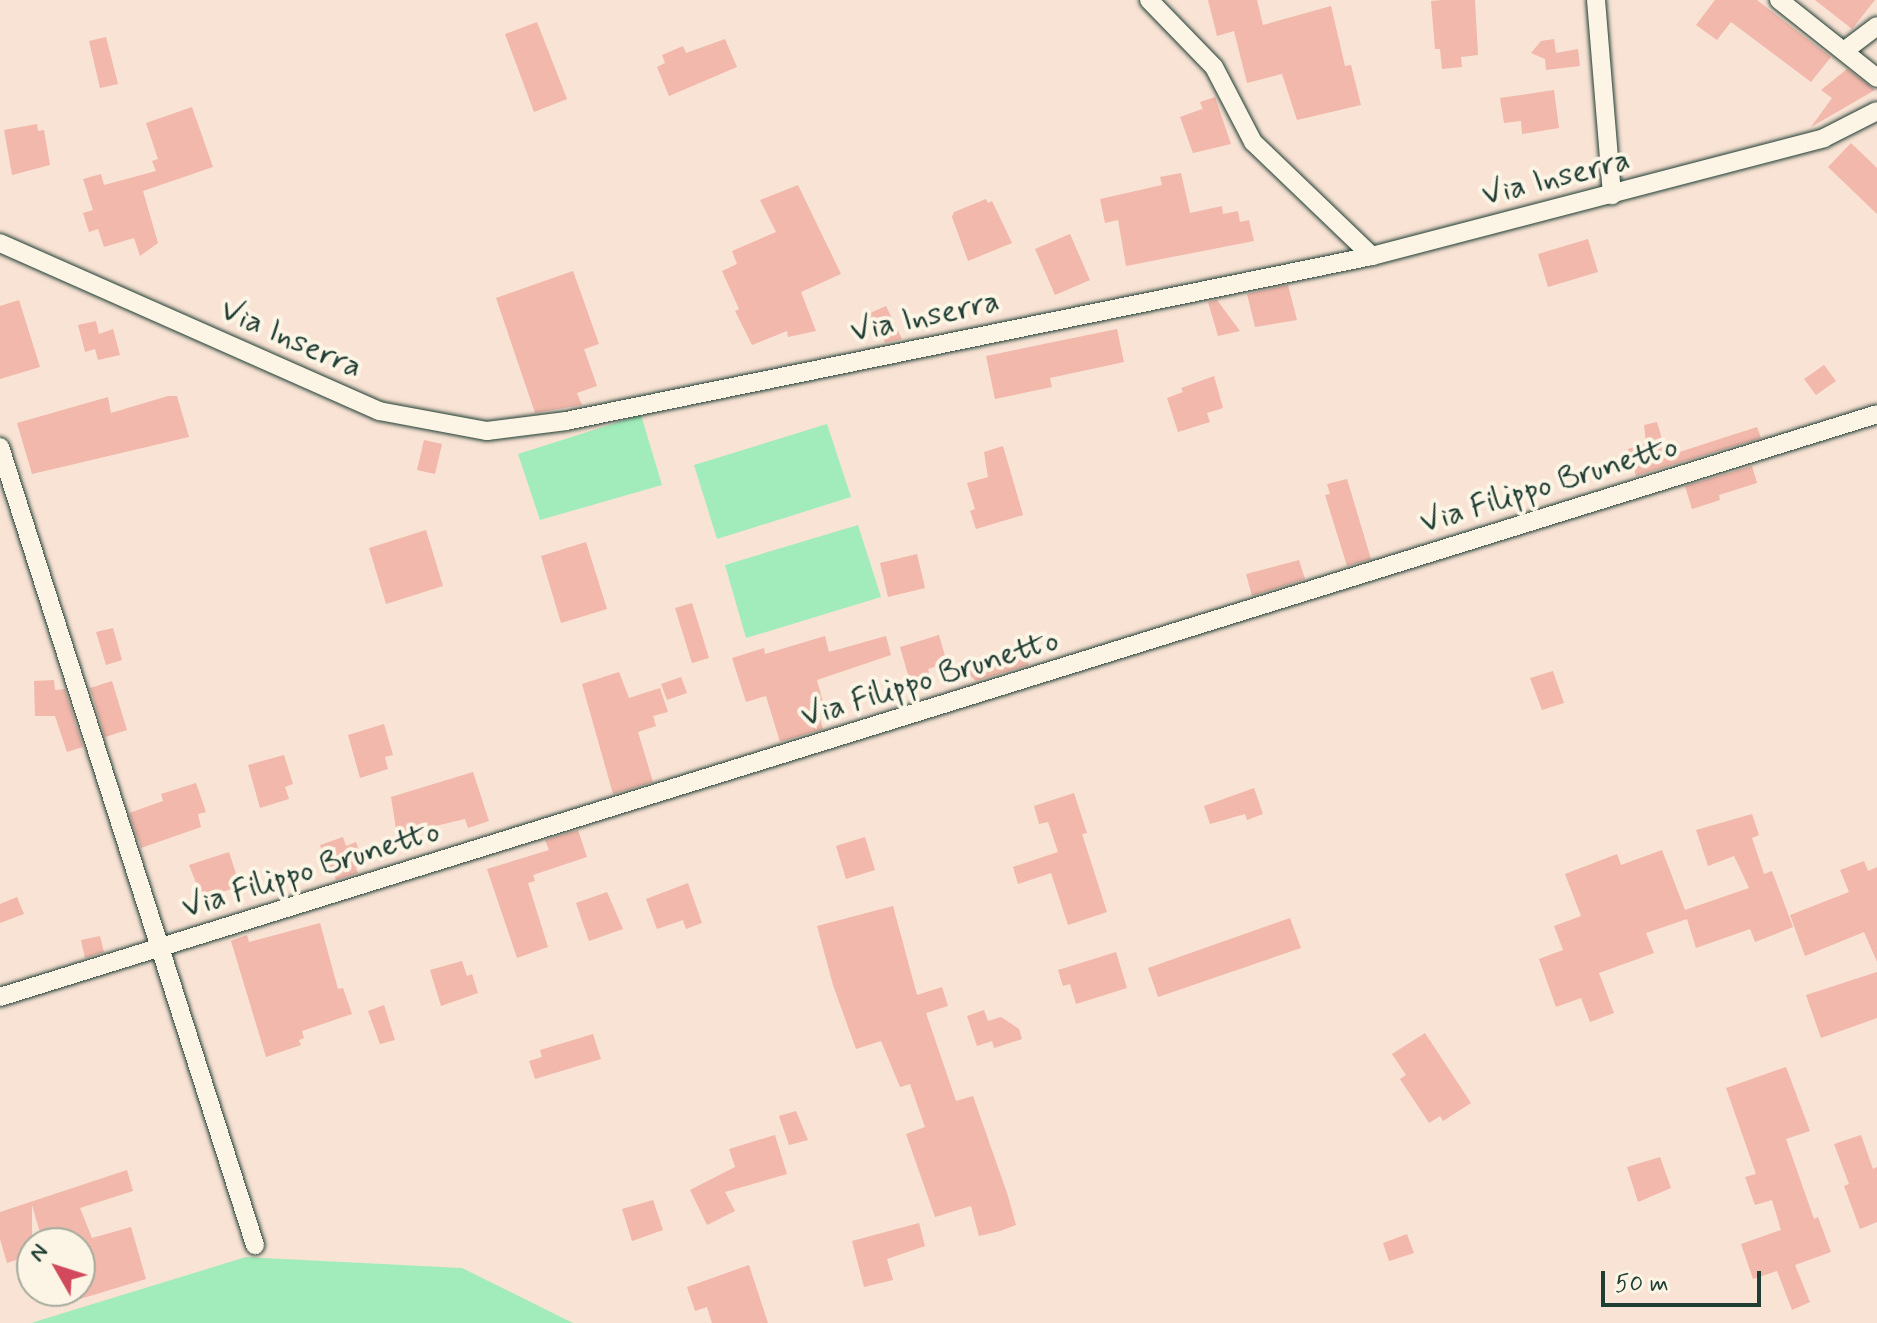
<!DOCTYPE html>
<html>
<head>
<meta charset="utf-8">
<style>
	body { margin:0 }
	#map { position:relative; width:1877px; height:1323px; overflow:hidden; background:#f9e3d4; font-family:Mynerve,sans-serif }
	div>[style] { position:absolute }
	.green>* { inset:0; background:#a2ecbb }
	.building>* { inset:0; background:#f1b8ab }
	.roads { filter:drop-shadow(0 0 2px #1f3d34) drop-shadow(0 0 2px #1f3d34) }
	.minor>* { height:18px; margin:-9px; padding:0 9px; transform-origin:9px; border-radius:9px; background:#fcf5e5 }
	span { translate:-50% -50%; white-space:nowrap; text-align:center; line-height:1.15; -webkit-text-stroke:8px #fcf5e5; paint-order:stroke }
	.street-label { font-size:32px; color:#1f3d34 }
	.north { position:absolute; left:16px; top:1227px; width:80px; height:80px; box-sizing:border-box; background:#fcf5e5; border:2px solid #a4ab9e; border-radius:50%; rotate:309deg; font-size:22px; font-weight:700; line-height:32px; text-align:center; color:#1f3d34 }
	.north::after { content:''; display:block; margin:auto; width:28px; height:36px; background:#d1495b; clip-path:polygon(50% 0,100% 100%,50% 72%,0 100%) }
	.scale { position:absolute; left:1601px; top:1271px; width:160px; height:36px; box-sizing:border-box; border:4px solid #1f3d34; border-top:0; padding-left:10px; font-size:24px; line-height:28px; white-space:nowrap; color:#1f3d34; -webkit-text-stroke:6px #fcf5e5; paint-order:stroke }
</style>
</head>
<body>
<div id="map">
	<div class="green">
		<i style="clip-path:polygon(641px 415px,662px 485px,540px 520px,518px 454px)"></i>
		<i style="clip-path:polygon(827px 424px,851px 497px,717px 539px,694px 465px)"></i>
		<i style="clip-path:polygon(858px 525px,881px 597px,746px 638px,725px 565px)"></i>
		<i style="clip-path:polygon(246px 1257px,462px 1268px,573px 1323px,31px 1323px)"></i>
	</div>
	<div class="building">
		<i style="clip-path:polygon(1208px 0,1257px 0,1263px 25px,1331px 6px,1345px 66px,1351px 65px,1361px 105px,1297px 120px,1282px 74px,1247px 83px,1234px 31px,1217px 36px)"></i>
		<i style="clip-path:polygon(1442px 0,1475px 0,1478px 55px,1461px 57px,1462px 67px,1442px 69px,1440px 49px,1435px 49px,1431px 1px)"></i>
		<i style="clip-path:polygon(1715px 0,1757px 0,1831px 57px,1811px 82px,1731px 22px,1717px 40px,1696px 25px)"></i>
		<i style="clip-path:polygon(1815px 0,1875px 0,1852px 29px)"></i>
		<i style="clip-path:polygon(537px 22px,567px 99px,534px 112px,505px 34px)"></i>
		<i style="clip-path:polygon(106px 37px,118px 84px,100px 88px,89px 41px)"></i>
		<i style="clip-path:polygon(725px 39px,737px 67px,669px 96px,657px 67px,665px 63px,662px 55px,683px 46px,686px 53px)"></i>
		<i style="clip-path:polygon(1554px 39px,1556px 53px,1578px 49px,1580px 66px,1546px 70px,1545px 59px,1531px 53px,1541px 41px)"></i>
		<i style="clip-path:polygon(1847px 69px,1875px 90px,1811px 127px,1832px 98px,1821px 90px)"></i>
		<i style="clip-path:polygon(1554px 90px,1559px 128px,1522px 134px,1521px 121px,1504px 123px,1500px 98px)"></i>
		<i style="clip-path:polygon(1215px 97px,1231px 144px,1193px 153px,1180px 117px,1202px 109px,1204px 113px,1200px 102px)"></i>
		<i style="clip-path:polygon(192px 107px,213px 167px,143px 191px,158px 243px,140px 256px,134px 238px,104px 247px,98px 229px,89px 232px,83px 213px,93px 210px,83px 179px,101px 174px,104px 185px,156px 171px,152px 161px,158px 159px,146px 123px)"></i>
		<i style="clip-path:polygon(37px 124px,38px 131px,44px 130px,50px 165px,12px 175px,4px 130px)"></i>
		<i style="clip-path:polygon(1851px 143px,1877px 168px,1877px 214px,1828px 167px)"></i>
		<i style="clip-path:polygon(1181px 173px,1190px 213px,1222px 206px,1223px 214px,1238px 211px,1240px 222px,1249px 220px,1254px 241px,1126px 266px,1118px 220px,1105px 223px,1100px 199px,1162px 185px,1160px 177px)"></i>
		<i style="clip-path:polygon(798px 185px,841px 274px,801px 292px,816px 331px,788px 337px,787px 331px,752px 345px,735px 311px,739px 309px,722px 271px,737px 264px,732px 251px,776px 232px,760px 200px)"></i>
		<i style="clip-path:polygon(986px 199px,988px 203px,992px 201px,1012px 243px,968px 261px,952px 217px,954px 212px)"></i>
		<i style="clip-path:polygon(1070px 234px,1090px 280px,1055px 295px,1035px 249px)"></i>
		<i style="clip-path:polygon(1588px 239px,1598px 272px,1548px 287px,1538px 254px)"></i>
		<i style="clip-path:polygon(573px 271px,599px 344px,584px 349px,597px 386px,577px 393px,582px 405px,535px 413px,496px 298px)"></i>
		<i style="clip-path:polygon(1288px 285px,1297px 320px,1255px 327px,1247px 294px)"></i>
		<i style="clip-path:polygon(19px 300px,40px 367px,0 379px,0 306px)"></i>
		<i style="clip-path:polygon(1217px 300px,1240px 331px,1218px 336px,1208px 302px)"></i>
		<i style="clip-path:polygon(886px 306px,902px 339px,885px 343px,881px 333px,873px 337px,863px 316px)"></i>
		<i style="clip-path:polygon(96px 321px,99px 334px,113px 329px,120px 355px,98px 360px,95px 349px,85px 352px,78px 325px)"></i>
		<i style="clip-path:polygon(1117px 329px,1124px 362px,1050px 378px,1052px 387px,995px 399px,986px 356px)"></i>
		<i style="clip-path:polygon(1824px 365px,1836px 381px,1816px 395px,1804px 379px)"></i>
		<i style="clip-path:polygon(1214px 376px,1223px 408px,1207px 413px,1210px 422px,1178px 432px,1167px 398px,1183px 392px,1181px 388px)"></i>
		<i style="clip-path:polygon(168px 396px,177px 396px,189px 437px,32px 474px,17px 423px,108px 397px,111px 413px)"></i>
		<i style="clip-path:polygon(1657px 422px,1667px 456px,1757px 427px,1761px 438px,1636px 476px,1628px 449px,1646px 443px,1644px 425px)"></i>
		<i style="clip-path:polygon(424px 440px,442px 444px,435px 474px,417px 470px)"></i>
		<i style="clip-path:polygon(1003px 446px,1023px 515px,976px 529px,970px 511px,975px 509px,967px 483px,988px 477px,984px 452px)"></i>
		<i style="clip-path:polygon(1752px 466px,1757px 483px,1719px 495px,1720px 500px,1692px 509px,1685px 486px)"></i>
		<i style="clip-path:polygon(1347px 479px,1371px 559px,1347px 566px,1325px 495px,1330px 494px,1327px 484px)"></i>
		<i style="clip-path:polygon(426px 530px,443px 586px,386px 604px,369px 548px)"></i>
		<i style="clip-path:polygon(586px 542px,607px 609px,561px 623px,541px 556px)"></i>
		<i style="clip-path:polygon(917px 554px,925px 588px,888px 597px,880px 563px)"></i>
		<i style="clip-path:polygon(1299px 560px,1305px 579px,1252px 596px,1246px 574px)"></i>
		<i style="clip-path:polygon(692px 603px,709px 658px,692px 663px,675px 608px)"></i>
		<i style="clip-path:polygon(113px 628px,122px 660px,106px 665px,96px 632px)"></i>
		<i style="clip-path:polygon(939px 635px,947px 663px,928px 669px,931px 679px,911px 685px,900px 647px)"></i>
		<i style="clip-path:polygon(825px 636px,829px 652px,886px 636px,891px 655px,817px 680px,826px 713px,819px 715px,823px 729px,780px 742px,766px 696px,746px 702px,732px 658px,764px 648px,765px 654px)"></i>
		<i style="clip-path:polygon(1025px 653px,1029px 665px,976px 681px,966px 672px)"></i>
		<i style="clip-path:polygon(1553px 671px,1564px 703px,1542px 710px,1530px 678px)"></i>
		<i style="clip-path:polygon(619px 672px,629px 698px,660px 688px,668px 712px,653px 716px,656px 726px,638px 732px,653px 782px,613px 794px,582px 684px)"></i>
		<i style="clip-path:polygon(681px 677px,687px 693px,667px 700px,661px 684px)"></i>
		<i style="clip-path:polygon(54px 680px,55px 690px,65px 689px,83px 747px,67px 752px,55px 716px,35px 716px,34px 681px)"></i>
		<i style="clip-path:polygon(112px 681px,127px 730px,105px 737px,90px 688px)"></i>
		<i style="clip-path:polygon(384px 724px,393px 755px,385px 757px,388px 769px,360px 778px,348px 735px)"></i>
		<i style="clip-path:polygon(284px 755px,293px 784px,285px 787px,289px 799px,260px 808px,248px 765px)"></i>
		<i style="clip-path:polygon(473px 772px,489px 821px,468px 828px,465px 819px,397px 835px,391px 797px)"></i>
		<i style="clip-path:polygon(196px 783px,206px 812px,198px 814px,201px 827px,141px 848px,129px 813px,163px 801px,161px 794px)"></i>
		<i style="clip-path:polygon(1254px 788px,1263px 814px,1247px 820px,1245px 814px,1210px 824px,1204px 806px)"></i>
		<i style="clip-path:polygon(1074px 793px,1087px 833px,1082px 834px,1107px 912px,1068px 925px,1051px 873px,1018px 884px,1013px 867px,1058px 852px,1048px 822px,1039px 824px,1034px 806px)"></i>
		<i style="clip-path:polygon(1752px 814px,1759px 835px,1752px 838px,1764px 874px,1772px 871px,1793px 927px,1755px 942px,1750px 929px,1696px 948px,1687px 919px,1646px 933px,1654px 953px,1599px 973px,1614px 1013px,1590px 1022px,1581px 998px,1556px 1007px,1539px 959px,1563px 950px,1554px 926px,1581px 916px,1565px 874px,1617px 854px,1621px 865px,1662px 850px,1685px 910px,1749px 888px,1734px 856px,1708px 866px,1696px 830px)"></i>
		<i style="clip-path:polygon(578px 830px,587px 857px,533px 875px,535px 881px,528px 883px,548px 947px,517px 958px,487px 869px,549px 850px,545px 840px)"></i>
		<i style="clip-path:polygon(343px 837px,346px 846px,356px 842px,364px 865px,356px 868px,358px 873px,336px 880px,334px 875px,330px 876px,320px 845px)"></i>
		<i style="clip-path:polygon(865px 837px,875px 870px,846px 879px,836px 846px)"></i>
		<i style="clip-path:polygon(229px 852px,240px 886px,222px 892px,225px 902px,206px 908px,189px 865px)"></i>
		<i style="clip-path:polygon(1864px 861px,1868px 871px,1877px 867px,1877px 962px,1864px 932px,1805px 956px,1790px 915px,1849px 892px,1840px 870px)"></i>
		<i style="clip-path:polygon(688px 883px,702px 923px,686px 929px,683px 920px,657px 929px,646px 899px)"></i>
		<i style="clip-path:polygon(607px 892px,623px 929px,589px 941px,576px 903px)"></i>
		<i style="clip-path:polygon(17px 897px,24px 914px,0 923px,0 904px)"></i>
		<i style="clip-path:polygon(893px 906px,917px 995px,942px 987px,948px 1006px,926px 1013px,956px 1101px,973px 1096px,1008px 1196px,1016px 1225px,1000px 1231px,979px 1236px,971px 1206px,935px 1217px,906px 1134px,925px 1127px,910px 1084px,900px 1087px,881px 1041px,856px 1049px,833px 985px,817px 926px)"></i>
		<i style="clip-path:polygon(1290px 918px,1301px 948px,1158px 997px,1148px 968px)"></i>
		<i style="clip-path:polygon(320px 923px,338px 989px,343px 988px,352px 1014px,302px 1031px,304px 1038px,299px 1040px,301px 1045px,266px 1057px,231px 941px,247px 935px,249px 942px)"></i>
		<i style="clip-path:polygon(100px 936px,104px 952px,85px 958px,81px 940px)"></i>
		<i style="clip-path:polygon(1116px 952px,1127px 988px,1076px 1004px,1070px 984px,1063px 986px,1058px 970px)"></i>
		<i style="clip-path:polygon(462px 961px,467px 976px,472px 974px,478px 993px,441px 1006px,430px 970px)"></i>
		<i style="clip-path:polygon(1877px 972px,1877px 1018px,1821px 1038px,1806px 995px)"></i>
		<i style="clip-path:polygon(384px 1005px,395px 1040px,380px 1044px,368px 1011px)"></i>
		<i style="clip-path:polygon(984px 1010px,988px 1021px,1001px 1017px,1019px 1029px,1022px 1039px,994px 1048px,992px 1041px,977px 1046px,967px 1016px)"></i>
		<i style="clip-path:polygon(1425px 1033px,1471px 1103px,1443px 1121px,1440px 1116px,1429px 1123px,1400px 1079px,1406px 1075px,1392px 1054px)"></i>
		<i style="clip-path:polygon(593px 1034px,601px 1059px,535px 1079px,529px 1061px,542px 1057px,540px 1050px)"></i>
		<i style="clip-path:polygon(1786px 1067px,1810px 1131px,1786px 1139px,1814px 1219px,1818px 1217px,1831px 1252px,1795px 1265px,1810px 1302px,1792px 1310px,1777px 1271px,1753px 1279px,1741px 1244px,1781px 1230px,1772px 1200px,1755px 1205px,1745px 1177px,1756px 1174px,1726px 1088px)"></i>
		<i style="clip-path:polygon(796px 1111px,808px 1140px,789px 1145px,779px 1116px)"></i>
		<i style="clip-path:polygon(775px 1135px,787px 1174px,725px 1192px,735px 1211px,707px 1225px,690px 1190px,735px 1167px,729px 1149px)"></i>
		<i style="clip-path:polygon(1861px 1135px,1873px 1169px,1877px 1167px,1877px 1222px,1860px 1229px,1844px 1186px,1849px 1184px,1834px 1144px)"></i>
		<i style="clip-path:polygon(1660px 1157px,1671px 1188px,1638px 1202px,1627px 1167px)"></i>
		<i style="clip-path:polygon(127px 1170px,133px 1191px,80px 1208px,92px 1238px,131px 1227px,146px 1279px,80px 1299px,80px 1243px,43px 1243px,32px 1205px,32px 1255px,7px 1263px,0 1239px,0 1212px)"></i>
		<i style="clip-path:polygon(653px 1200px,663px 1230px,632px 1241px,622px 1209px)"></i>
		<i style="clip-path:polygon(919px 1223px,925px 1246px,887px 1259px,893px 1280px,864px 1287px,852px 1241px)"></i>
		<i style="clip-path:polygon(1407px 1234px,1414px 1253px,1389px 1261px,1383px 1243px)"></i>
		<i style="clip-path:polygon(749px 1265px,768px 1323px,712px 1323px,707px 1307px,695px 1311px,687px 1287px)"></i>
	</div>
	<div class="roads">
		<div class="minor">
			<i style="left:1149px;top:0;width:93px;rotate:45.9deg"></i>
			<i style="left:1214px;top:67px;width:85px;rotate:62.5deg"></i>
			<i style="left:1253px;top:142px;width:165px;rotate:43.8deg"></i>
			<i style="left:1596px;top:0;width:196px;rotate:85.3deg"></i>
			<i style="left:1779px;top:0;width:125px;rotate:38.5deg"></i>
			<i style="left:1844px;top:51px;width:41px;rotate:-37.1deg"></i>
			<i style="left:0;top:243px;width:415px;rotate:23.9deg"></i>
			<i style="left:379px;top:411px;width:110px;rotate:10.5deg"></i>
			<i style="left:487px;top:431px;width:80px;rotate:-7.2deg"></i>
			<i style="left:566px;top:421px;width:823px;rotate:-11.57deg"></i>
			<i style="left:1372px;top:256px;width:467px;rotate:-14.6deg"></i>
			<i style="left:1824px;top:138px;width:59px;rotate:-27deg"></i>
			<i style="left:0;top:447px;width:838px;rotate:72.28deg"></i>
			<i style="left:0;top:997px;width:1965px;rotate:-17.25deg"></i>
		</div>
	</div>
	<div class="street-label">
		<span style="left:1556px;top:178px;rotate:-14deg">Via Inserra</span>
		<span style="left:925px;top:317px;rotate:-12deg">Via Inserra</span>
		<span style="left:291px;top:339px;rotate:24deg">Via Inserra</span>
		<span style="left:1549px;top:485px;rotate:-17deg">Via Filippo Brunetto</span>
		<span style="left:930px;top:679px;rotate:-17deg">Via Filippo Brunetto</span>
		<span style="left:311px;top:870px;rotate:-17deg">Via Filippo Brunetto</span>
	</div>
	<div class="north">N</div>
	<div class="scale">50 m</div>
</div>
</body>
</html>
